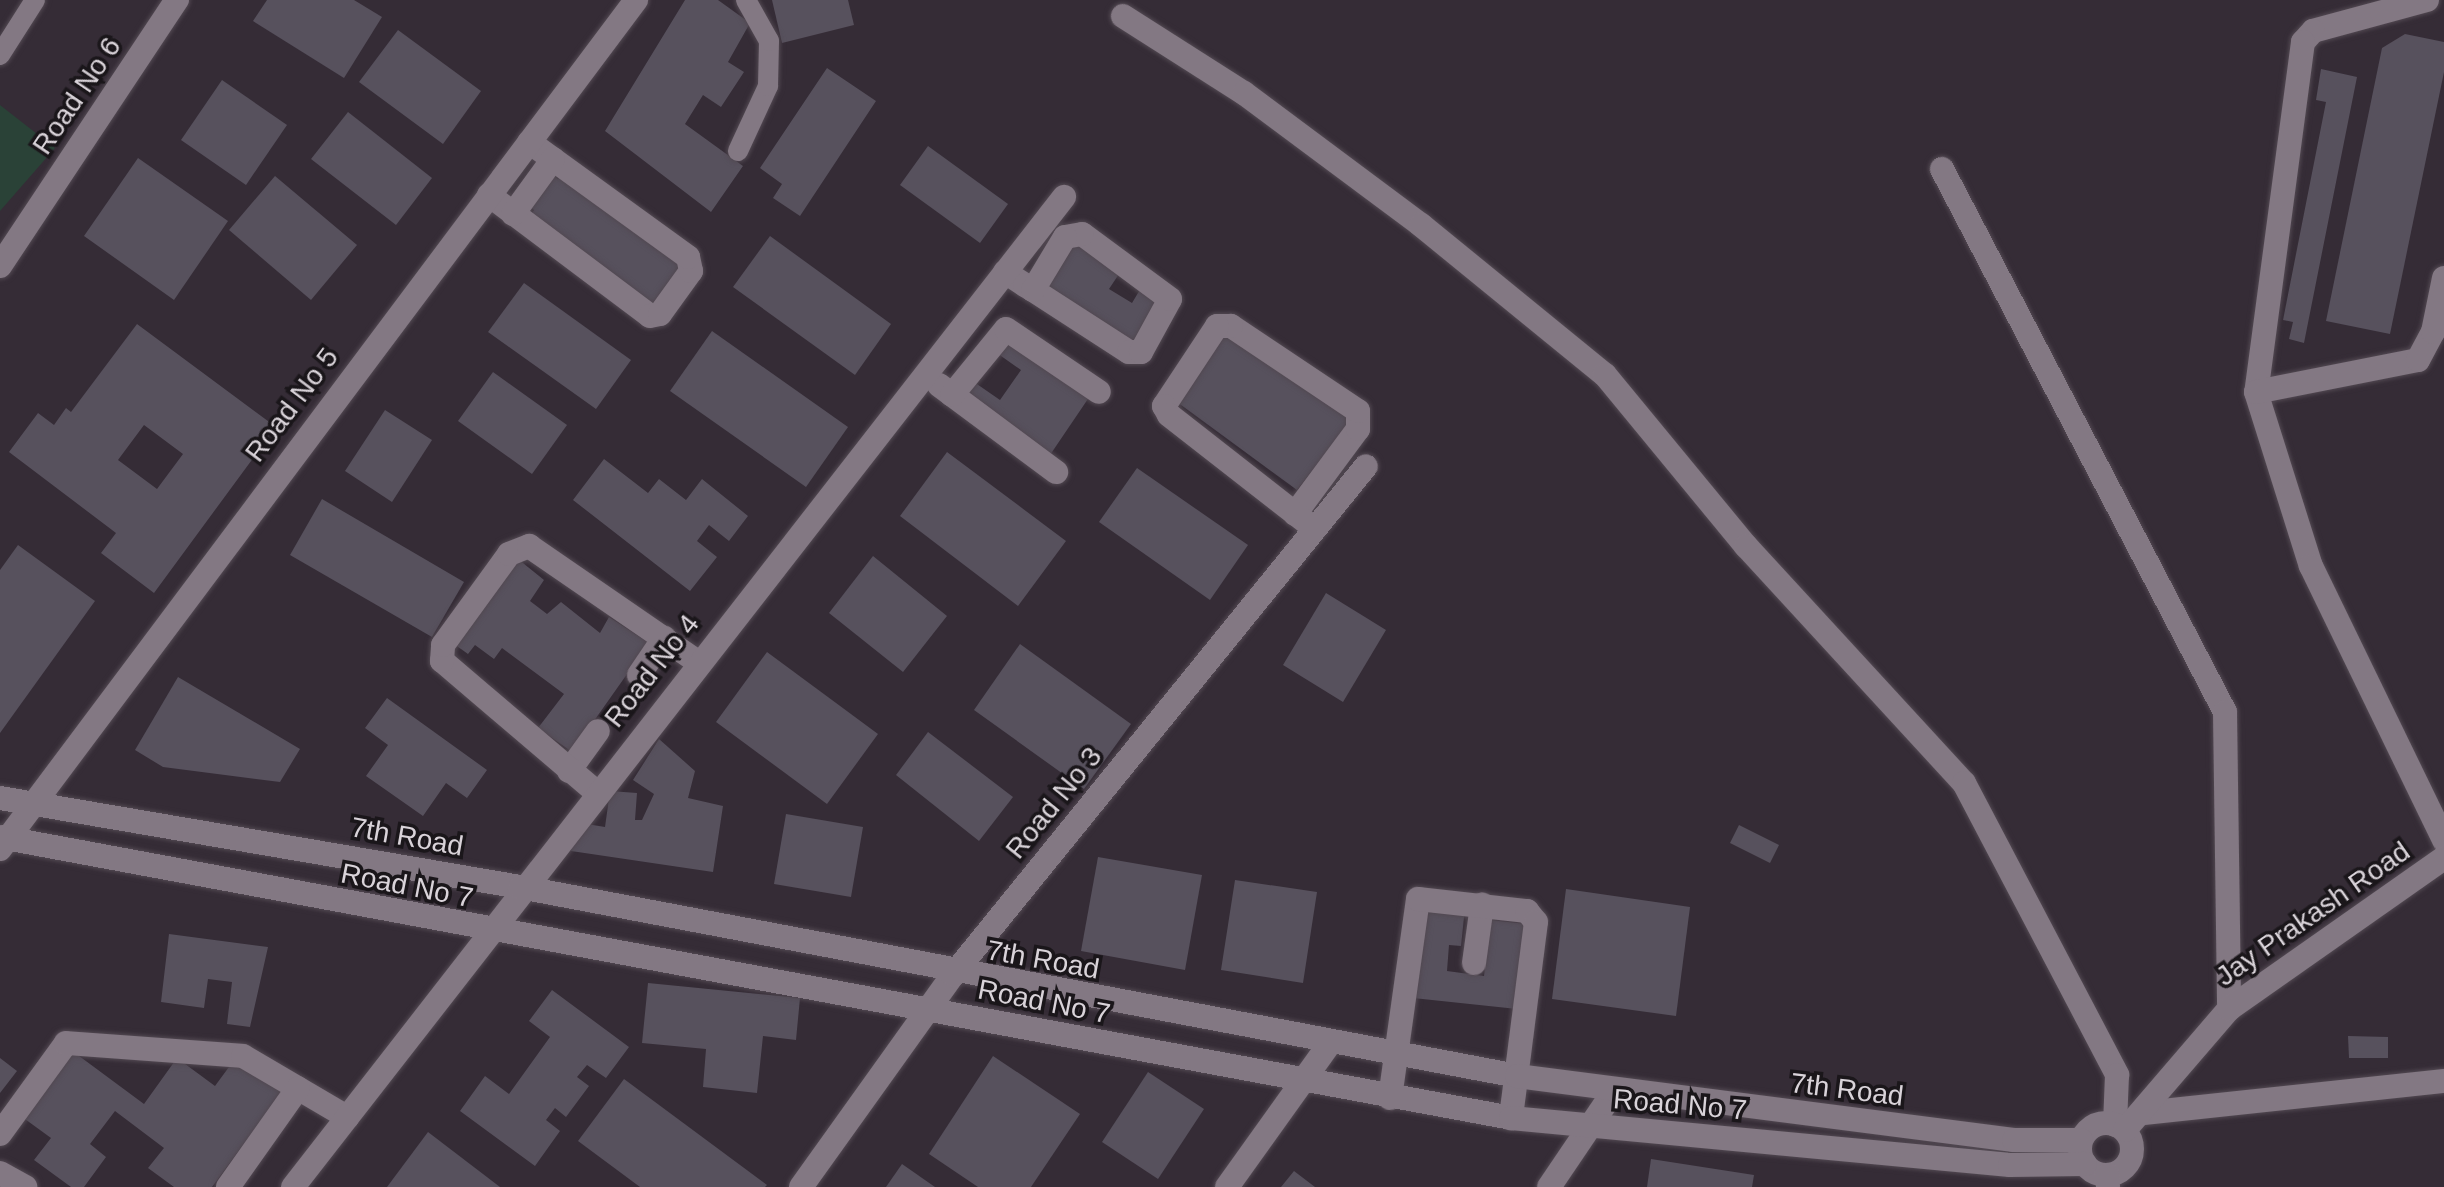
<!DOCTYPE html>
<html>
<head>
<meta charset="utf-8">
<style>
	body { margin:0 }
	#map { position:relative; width:2444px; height:1187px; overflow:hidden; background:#352c36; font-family:Helvetica,sans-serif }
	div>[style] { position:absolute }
	.green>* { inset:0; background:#2a4237 }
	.building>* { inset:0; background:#57515d }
	.roads { filter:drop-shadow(0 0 2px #524952) drop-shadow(0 0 2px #524952) }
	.lane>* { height:20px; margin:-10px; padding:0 10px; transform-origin:10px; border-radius:10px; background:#837883 }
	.street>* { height:24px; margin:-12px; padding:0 12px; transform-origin:12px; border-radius:12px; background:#837883 }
	.street>.ring { margin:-12px; padding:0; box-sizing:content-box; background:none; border:24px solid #837883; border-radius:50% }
	.secondary>* { height:24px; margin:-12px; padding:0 12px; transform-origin:12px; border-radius:12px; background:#837883 }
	span { translate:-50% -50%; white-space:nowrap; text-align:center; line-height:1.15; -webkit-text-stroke:7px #1a161a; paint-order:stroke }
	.street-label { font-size:28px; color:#d9d3d9 }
</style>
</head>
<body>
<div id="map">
	<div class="green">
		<i style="clip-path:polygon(0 105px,55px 148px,0 211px)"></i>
	</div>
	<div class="building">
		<i style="clip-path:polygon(267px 0,354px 0,382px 17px,344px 78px,253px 21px)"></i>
		<i style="clip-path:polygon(685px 0,718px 0,750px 23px,728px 62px,744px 72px,721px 107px,703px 95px,685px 124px,743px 166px,711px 212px,605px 131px)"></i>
		<i style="clip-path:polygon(772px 0,848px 0,854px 25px,782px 43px)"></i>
		<i style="clip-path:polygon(398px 30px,481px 91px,443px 144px,359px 82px)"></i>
		<i style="clip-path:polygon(2405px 34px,2444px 42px,2444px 72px,2390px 334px,2326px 321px,2382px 48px)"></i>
		<i style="clip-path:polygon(827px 68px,876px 101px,800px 216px,773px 198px,782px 184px,760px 168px)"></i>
		<i style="clip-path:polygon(2321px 69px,2357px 77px,2304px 343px,2289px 339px,2293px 322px,2283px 320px,2326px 102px,2316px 100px)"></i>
		<i style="clip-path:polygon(222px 80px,287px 125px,246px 185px,181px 140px)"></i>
		<i style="clip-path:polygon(348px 112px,432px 178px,396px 225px,311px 159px)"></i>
		<i style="clip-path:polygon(928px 146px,1008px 204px,980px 243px,900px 185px)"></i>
		<i style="clip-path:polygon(138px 158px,228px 221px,174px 300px,84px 236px)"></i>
		<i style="clip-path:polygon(563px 173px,687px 268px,653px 312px,530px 216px,534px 210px,528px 205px,551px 174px,558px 179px)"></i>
		<i style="clip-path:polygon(275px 176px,357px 245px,311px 300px,229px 230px)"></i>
		<i style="clip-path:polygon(770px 236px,891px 324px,855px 375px,733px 287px)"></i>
		<i style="clip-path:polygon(1075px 240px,1121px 271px,1109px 289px,1132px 303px,1141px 288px,1160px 301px,1132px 344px,1042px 286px)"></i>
		<i style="clip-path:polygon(524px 283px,631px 360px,596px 409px,488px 332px)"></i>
		<i style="clip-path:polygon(evenodd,137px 324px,276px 427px,154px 593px,101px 553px,116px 533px,9px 452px,38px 413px,54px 425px,66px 408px,71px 412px,137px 324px,144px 425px,183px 454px,157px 489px,118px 460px,144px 425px)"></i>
		<i style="clip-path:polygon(712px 331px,848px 427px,806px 487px,670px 391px)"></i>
		<i style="clip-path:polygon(1226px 331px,1351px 420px,1297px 490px,1177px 402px)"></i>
		<i style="clip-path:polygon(1006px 334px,1092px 393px,1050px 455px,965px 397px,974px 382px,1000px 400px,1021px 370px,994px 351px)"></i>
		<i style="clip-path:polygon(493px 372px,567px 425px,532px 474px,458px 421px)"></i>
		<i style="clip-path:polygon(385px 410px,432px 440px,392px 502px,345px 471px)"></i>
		<i style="clip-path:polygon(947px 452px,1066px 541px,1018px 606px,900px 516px)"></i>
		<i style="clip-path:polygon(604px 459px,648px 493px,659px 479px,686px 500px,702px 479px,748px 516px,729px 541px,709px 525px,697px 541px,717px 557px,690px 591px,573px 500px)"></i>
		<i style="clip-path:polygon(1137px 468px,1248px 545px,1210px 600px,1099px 522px)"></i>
		<i style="clip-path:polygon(322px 499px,464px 582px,432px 637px,290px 555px)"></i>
		<i style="clip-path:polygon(18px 545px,95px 601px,0 733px,0 570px)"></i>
		<i style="clip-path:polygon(873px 556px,947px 616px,903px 672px,829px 613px)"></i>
		<i style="clip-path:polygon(518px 559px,544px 580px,530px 601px,547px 614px,561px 602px,600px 633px,609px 617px,649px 643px,572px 752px,538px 728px,564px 694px,502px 648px,494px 659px,475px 645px,468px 654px,454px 644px)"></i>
		<i style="clip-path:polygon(1326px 593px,1386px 630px,1343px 702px,1283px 665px)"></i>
		<i style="clip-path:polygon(1020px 644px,1131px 724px,1084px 789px,974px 710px)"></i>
		<i style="clip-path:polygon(767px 652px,878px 734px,827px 804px,716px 722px)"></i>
		<i style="clip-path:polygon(178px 677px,300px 749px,280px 782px,163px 767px,135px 750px)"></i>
		<i style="clip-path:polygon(387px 698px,487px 770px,467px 798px,446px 783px,423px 816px,366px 776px,388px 745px,365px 728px)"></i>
		<i style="clip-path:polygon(928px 732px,1013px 797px,979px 841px,896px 775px)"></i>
		<i style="clip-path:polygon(659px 739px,695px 771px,688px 798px,723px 806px,713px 872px,571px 851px,575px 822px,605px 827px,610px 791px,637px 793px,635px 820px,642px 820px,654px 794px,633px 780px)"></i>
		<i style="clip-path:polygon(786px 814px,863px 827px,851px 897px,774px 884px)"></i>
		<i style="clip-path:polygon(1739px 825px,1779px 845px,1770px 863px,1730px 843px)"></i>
		<i style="clip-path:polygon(1098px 857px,1202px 875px,1185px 970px,1081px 951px)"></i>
		<i style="clip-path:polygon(1235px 880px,1317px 892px,1303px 983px,1221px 970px)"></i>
		<i style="clip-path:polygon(1566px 889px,1690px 907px,1676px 1016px,1552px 999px)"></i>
		<i style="clip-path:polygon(1423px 903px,1465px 908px,1461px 946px,1449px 945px,1447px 971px,1484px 976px,1490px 920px,1526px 924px,1517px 1009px,1413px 998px)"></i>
		<i style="clip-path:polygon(169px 934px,268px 947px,250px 1027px,227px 1024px,232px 982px,208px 979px,204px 1008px,161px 1002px)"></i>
		<i style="clip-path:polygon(648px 983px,800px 998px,796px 1040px,763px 1036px,757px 1093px,703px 1087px,706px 1049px,642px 1043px)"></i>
		<i style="clip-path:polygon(552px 990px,629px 1047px,606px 1078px,587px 1065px,577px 1077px,589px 1086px,566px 1117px,555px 1108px,546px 1120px,560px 1131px,535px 1166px,460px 1111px,485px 1076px,509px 1094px,550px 1037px,529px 1021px)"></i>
		<i style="clip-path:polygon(2348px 1036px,2388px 1037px,2388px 1058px,2349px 1058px)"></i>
		<i style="clip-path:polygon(67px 1047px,144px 1104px,177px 1058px,215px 1086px,237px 1056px,283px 1090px,212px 1187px,174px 1187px,148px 1168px,164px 1148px,115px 1111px,90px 1144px,106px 1157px,84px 1187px,71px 1187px,34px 1160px,51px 1138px,18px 1114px)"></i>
		<i style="clip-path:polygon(993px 1056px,1080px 1114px,1031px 1187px,978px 1187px,929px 1154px)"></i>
		<i style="clip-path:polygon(0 1058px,17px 1071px,0 1093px)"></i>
		<i style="clip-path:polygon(1148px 1072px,1204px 1109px,1158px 1179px,1102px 1142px)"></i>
		<i style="clip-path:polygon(624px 1079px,767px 1185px,765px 1187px,640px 1187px,578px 1141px)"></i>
		<i style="clip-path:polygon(428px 1132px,500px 1187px,387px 1187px)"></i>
		<i style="clip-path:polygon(1651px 1159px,1754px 1175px,1752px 1187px,1647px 1187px)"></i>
		<i style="clip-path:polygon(902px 1164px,935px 1187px,886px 1187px)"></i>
		<i style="clip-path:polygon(1294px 1171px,1315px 1187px,1281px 1187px)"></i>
	</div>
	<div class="roads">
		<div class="lane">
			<i style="left:0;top:55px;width:65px;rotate:-57.5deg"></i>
			<i style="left:738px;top:151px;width:72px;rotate:-65.2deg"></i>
			<i style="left:768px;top:86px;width:45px;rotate:-88.7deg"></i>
			<i style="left:769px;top:41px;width:47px;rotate:-119.3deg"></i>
		</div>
		<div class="street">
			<i style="left:2427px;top:0;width:118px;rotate:164.8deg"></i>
			<i style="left:2313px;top:31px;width:15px;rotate:132deg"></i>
			<i style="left:2303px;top:42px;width:353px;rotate:97.6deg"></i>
			<i style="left:2256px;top:392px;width:182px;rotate:72.5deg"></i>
			<i style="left:2311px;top:566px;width:305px;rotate:64.1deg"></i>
			<i style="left:1123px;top:16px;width:143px;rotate:32.5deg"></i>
			<i style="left:1244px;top:93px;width:221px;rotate:36.7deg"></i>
			<i style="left:1421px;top:225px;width:237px;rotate:39.2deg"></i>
			<i style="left:1605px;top:375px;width:222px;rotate:50.5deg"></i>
			<i style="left:1746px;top:546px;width:322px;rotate:47.4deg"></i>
			<i style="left:1964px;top:783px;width:330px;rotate:62.3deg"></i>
			<i style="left:2117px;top:1075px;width:50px;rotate:92.3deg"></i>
			<i style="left:1942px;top:169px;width:612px;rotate:62.47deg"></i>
			<i style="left:2225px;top:712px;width:297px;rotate:89.2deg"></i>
			<i style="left:489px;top:195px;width:201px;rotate:36.9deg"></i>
			<i style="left:650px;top:316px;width:10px;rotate:-11deg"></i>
			<i style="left:660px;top:314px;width:53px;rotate:-54.2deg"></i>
			<i style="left:691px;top:271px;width:14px;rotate:-102deg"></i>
			<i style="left:688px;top:257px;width:196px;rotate:-144.1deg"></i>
			<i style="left:513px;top:214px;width:68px;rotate:-54deg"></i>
			<i style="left:0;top:266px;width:320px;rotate:-56.4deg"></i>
			<i style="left:1005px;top:272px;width:24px;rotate:33deg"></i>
			<i style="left:1025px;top:285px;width:9px;rotate:32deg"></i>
			<i style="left:1033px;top:290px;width:114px;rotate:32.9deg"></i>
			<i style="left:1129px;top:352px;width:12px"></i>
			<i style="left:1141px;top:352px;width:60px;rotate:-61.3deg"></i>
			<i style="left:1170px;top:299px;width:109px;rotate:-143.5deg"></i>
			<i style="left:1082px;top:234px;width:17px;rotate:170deg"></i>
			<i style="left:1065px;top:237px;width:62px;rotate:121.1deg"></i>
			<i style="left:939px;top:385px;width:146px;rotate:36.6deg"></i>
			<i style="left:2256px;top:392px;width:165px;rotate:-11.2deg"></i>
			<i style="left:2418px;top:360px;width:32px;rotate:-62deg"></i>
			<i style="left:2433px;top:332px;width:55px;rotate:-78.5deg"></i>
			<i style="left:952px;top:395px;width:85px;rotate:-50.7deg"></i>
			<i style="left:1006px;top:329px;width:112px;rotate:34.1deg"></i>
			<i style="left:1295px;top:514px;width:106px;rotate:-53.5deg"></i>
			<i style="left:1358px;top:429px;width:18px;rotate:-90deg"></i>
			<i style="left:1358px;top:411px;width:153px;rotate:-146.2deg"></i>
			<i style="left:1231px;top:326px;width:14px;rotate:180deg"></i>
			<i style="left:1217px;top:326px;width:96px;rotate:123.5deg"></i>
			<i style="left:1164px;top:406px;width:10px;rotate:61deg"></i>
			<i style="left:1169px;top:415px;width:185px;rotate:38deg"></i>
			<i style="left:639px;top:675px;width:45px;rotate:-56deg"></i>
			<i style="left:569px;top:771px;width:49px;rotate:-54.1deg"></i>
			<i style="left:595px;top:791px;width:201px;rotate:-139.6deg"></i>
			<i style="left:442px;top:661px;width:16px;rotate:-86deg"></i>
			<i style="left:443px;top:645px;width:112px;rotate:-54deg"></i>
			<i style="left:509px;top:554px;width:22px;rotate:-22deg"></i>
			<i style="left:529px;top:546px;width:205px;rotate:34.5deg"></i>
			<i style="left:0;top:849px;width:1061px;rotate:-53.16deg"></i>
			<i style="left:1474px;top:963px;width:59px;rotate:-82.1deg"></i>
			<i style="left:1390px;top:1098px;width:201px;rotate:-82deg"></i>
			<i style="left:1418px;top:899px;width:110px;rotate:6.3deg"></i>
			<i style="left:1527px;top:911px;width:14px;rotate:51deg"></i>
			<i style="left:1536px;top:922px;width:198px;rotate:97.3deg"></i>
			<i style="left:2144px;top:1113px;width:302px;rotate:-6.1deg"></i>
			<i class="ring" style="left:2080px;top:1123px;width:28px;height:28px"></i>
			<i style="left:0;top:1134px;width:112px;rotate:-54deg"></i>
			<i style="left:66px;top:1043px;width:177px;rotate:4.2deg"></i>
			<i style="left:243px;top:1056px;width:121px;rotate:30.4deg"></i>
			<i style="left:0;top:1173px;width:29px;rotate:29deg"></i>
			<i style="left:228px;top:1187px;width:121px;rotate:-54.7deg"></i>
			<i style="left:293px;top:1187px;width:1255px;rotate:-52.09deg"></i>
			<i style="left:801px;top:1187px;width:261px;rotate:-54.4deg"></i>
			<i style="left:953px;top:975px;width:655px;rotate:-50.94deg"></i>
			<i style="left:1227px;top:1187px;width:178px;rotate:-54.4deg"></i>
			<i style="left:1549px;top:1187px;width:116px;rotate:-55.9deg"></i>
		</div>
		<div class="secondary">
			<i style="left:0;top:798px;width:528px;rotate:9.71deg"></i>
			<i style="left:520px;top:887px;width:1015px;rotate:10.73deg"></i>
			<i style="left:1517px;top:1076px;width:501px;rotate:7.34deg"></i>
			<i style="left:2014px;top:1140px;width:67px"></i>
			<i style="left:0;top:837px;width:1537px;rotate:10.53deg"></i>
			<i style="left:1511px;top:1118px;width:501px;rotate:5.38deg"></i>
			<i style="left:2010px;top:1165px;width:75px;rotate:-0.8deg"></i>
			<i style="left:2125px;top:1130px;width:160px;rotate:-49.3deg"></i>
			<i style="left:2229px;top:1009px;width:263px;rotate:-35.1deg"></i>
			<i style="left:2107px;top:1175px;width:12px;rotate:85deg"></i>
		</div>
	</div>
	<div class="street-label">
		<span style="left:77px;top:96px;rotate:-56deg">Road No 6</span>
		<span style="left:292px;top:405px;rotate:-53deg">Road No 5</span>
		<span style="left:652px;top:671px;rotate:-52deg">Road No 4</span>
		<span style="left:1054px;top:803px;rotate:-51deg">Road No 3</span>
		<span style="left:407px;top:837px;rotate:10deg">7th Road</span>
		<span style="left:407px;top:886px;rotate:11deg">Road No 7</span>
		<span style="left:2313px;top:914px;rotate:-35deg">Jay Prakash Road</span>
		<span style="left:1043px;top:960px;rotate:10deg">7th Road</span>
		<span style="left:1044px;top:1002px;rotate:11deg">Road No 7</span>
		<span style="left:1847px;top:1090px;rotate:7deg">7th Road</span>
		<span style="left:1680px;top:1105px;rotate:5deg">Road No 7</span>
	</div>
</div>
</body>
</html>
